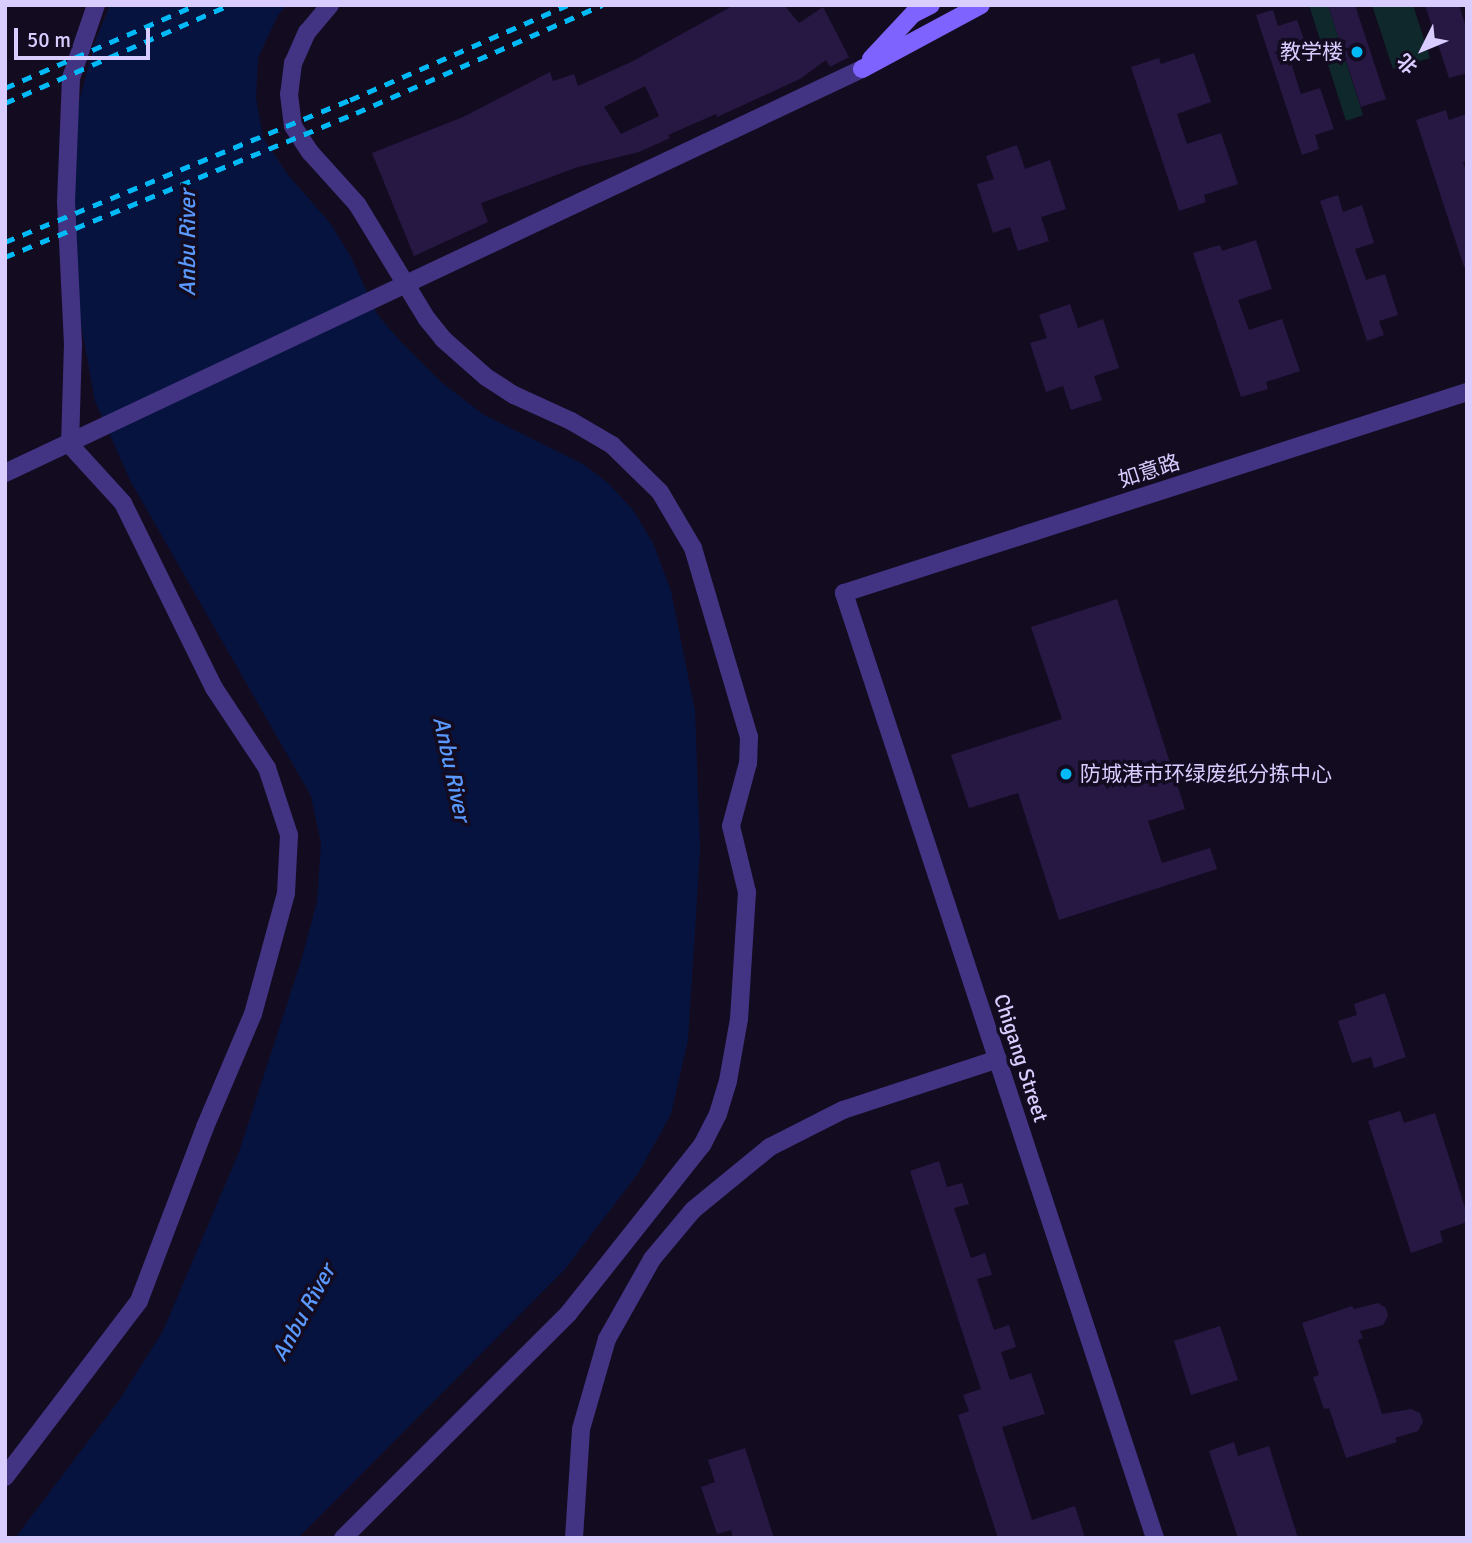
<!DOCTYPE html>
<html>
<head>
<meta charset="utf-8">
<style>
	body { margin:0 }
	#map { position:relative; width:1472px; height:1543px; overflow:hidden; background:#130c21; font-family:Signika,"Noto Sans SC",sans-serif }
	div>[style] { position:absolute }
	.green>* { inset:0; background:#0f282b }
	.water>* { inset:0; background:#07133f }
	.building>* { inset:0; background:#261743 }
	.minor>* { height:18px; margin:-9px; padding:0 9px; transform-origin:9px; border-radius:9px; background:#433483 }
	.tertiary>* { height:18px; margin:-9px; padding:0 9px; transform-origin:9px; border-radius:9px; background:#433483 }
	.secondary>* { height:18px; margin:-9px; padding:0 9px; transform-origin:9px; border-radius:9px; background:#7e63ff }
	.rail>* { height:5px; margin-top:-2.5px; transform-origin:0; background:repeating-linear-gradient(90deg,#00b9f7 0 10px,transparent 0 19px) }
	.dots>* { width:19px; height:19px; translate:-50% -50%; box-sizing:border-box; border:4px solid #130c21; border-radius:50% }
	span { translate:-50% -50%; white-space:nowrap; text-align:center; line-height:1.15; -webkit-text-stroke:7px #130c21; paint-order:stroke }
	.poi-label { font-size:21px; color:#d9ccff }
	.right { translate:-100% -50%; text-align:right }
	.left { translate:0 -50%; text-align:left }
	.street-label { font-size:21px; color:#d9ccff }
	.water-label { font-size:23px; color:#5a99ff; font-style:italic }
	.frame { position:absolute; inset:0; border:7px solid #d9ccff; pointer-events:none }
	.north { position:absolute; left:1388px; top:14px; width:70px; height:70px; -webkit-text-stroke:5px #130c21; paint-order:stroke; rotate:227deg; font-size:19px; font-weight:700; line-height:28px; text-align:center; color:#d9ccff }
	.north::after { content:''; display:block; margin:auto; width:24px; height:32px; background:#d9ccff; clip-path:polygon(50% 0,100% 100%,50% 72%,0 100%) }
	.scale { position:absolute; left:14px; top:28px; width:136px; height:32px; box-sizing:border-box; border:4px solid #d9ccff; border-top:0; padding-left:9px; font-size:21px; line-height:24px; white-space:nowrap; color:#d9ccff; -webkit-text-stroke:5px #130c21; paint-order:stroke }
</style>
</head>
<body>
<div id="map">
	<div class="green">
		<i style="clip-path:polygon(1309px 5px,1328px 5px,1363px 115px,1346px 121px)"></i>
		<i style="clip-path:polygon(1372px 5px,1413px 5px,1430px 58px,1393px 69px)"></i>
	</div>
	<div class="water">
		<i style="clip-path:polygon(110px 5px,287px 5px,278px 15px,258px 58px,256px 98px,263px 138px,288px 175px,330px 223px,351px 257px,377px 314px,400px 341px,441px 382px,484px 415px,583px 464px,608px 483px,633px 510px,653px 543px,671px 591px,695px 711px,700px 850px,688px 1040px,671px 1114px,639px 1172px,565px 1269px,298px 1538px,15px 1538px,120px 1399px,163px 1331px,239px 1152px,302px 958px,317px 902px,321px 843px,311px 796px,130px 480px,95px 401px,70px 263px,75px 118px,95px 42px)"></i>
	</div>
	<div class="building">
		<i style="clip-path:polygon(evenodd,734px 5px,784px 5px,799px 23px,823px 7px,849px 57px,830px 67px,826px 60px,800px 79px,717px 117px,716px 114px,668px 135px,670px 138px,639px 152px,578px 167px,481px 203px,488px 222px,414px 256px,372px 153px,463px 117px,550px 72px,553px 81px,574px 74px,578px 86px,633px 61px,734px 5px,645px 86px,659px 116px,621px 134px,604px 107px,645px 86px)"></i>
		<i style="clip-path:polygon(1328px 5px,1355px 5px,1386px 99px,1361px 107px)"></i>
		<i style="clip-path:polygon(1425px 5px,1459px 5px,1467px 30px,1467px 73px,1449px 78px)"></i>
		<i style="clip-path:polygon(1273px 10px,1278px 26px,1297px 20px,1310px 57px,1291px 63px,1301px 94px,1320px 88px,1334px 129px,1315px 135px,1319px 149px,1302px 155px,1256px 15px)"></i>
		<i style="clip-path:polygon(1194px 53px,1211px 102px,1177px 114px,1187px 144px,1221px 133px,1238px 184px,1204px 195px,1206px 202px,1179px 211px,1131px 67px,1159px 58px,1161px 64px)"></i>
		<i style="clip-path:polygon(1446px 110px,1449px 120px,1467px 114px,1467px 161px,1463px 162px,1467px 175px,1467px 267px,1464px 267px,1416px 120px)"></i>
		<i style="clip-path:polygon(1017px 145px,1025px 169px,1050px 160px,1066px 209px,1041px 217px,1049px 241px,1018px 251px,1010px 227px,993px 233px,977px 184px,994px 179px,986px 156px)"></i>
		<i style="clip-path:polygon(1338px 195px,1343px 212px,1362px 205px,1374px 243px,1355px 249px,1366px 280px,1385px 274px,1398px 315px,1379px 321px,1384px 335px,1367px 341px,1320px 201px)"></i>
		<i style="clip-path:polygon(1256px 240px,1272px 289px,1238px 300px,1249px 330px,1282px 319px,1300px 371px,1266px 382px,1268px 389px,1241px 397px,1193px 253px,1220px 245px,1222px 251px)"></i>
		<i style="clip-path:polygon(1070px 304px,1078px 328px,1103px 319px,1119px 368px,1094px 376px,1102px 400px,1071px 410px,1063px 386px,1046px 392px,1030px 343px,1047px 338px,1039px 315px)"></i>
		<i style="clip-path:polygon(1117px 599px,1185px 809px,1148px 821px,1162px 863px,1210px 848px,1217px 869px,1059px 920px,1018px 793px,969px 808px,951px 755px,1062px 719px,1031px 627px)"></i>
		<i style="clip-path:polygon(1385px 993px,1406px 1057px,1374px 1068px,1371px 1057px,1352px 1063px,1338px 1021px,1357px 1015px,1354px 1004px)"></i>
		<i style="clip-path:polygon(1400px 1111px,1404px 1123px,1435px 1113px,1467px 1214px,1467px 1222px,1440px 1231px,1443px 1242px,1411px 1253px,1368px 1121px)"></i>
		<i style="clip-path:polygon(939px 1161px,947px 1187px,962px 1183px,969px 1204px,954px 1208px,971px 1258px,985px 1253px,992px 1275px,977px 1279px,994px 1330px,1009px 1325px,1016px 1347px,1001px 1352px,1010px 1380px,1031px 1373px,1045px 1414px,1002px 1427px,1032px 1520px,1075px 1506px,1085px 1538px,998px 1538px,958px 1415px,969px 1411px,963px 1395px,981px 1389px,910px 1171px)"></i>
		<i style="clip-path:polygon(1378px 1303px,1386px 1308px,1388px 1316px,1383px 1325px,1360px 1331px,1363px 1338px,1358px 1340px,1382px 1414px,1411px 1409px,1420px 1413px,1423px 1422px,1418px 1431px,1395px 1438px,1397px 1442px,1346px 1458px,1329px 1408px,1324px 1409px,1313px 1377px,1319px 1375px,1302px 1323px,1352px 1306px,1354px 1309px)"></i>
		<i style="clip-path:polygon(1220px 1326px,1238px 1380px,1191px 1395px,1174px 1341px)"></i>
		<i style="clip-path:polygon(1234px 1442px,1238px 1456px,1269px 1446px,1298px 1538px,1238px 1538px,1209px 1451px)"></i>
		<i style="clip-path:polygon(745px 1448px,763px 1504px,774px 1538px,733px 1538px,731px 1530px,717px 1534px,701px 1487px,715px 1482px,708px 1460px)"></i>
	</div>
	<div class="minor">
		<i style="left:330px;top:5px;width:35px;rotate:130deg"></i>
		<i style="left:307px;top:32px;width:34px;rotate:114deg"></i>
		<i style="left:293px;top:63px;width:31px;rotate:97deg"></i>
		<i style="left:289px;top:94px;width:32px;rotate:83deg"></i>
		<i style="left:293px;top:126px;width:31px;rotate:57deg"></i>
		<i style="left:310px;top:152px;width:70px;rotate:47.9deg"></i>
		<i style="left:357px;top:204px;width:135px;rotate:58.7deg"></i>
		<i style="left:427px;top:319px;width:26px;rotate:51deg"></i>
		<i style="left:443px;top:339px;width:57px;rotate:41.5deg"></i>
		<i style="left:486px;top:377px;width:33px;rotate:33deg"></i>
		<i style="left:514px;top:395px;width:63px;rotate:24.5deg"></i>
		<i style="left:571px;top:421px;width:48px;rotate:30.3deg"></i>
		<i style="left:612px;top:445px;width:67px;rotate:44.4deg"></i>
		<i style="left:660px;top:492px;width:65px;rotate:59.5deg"></i>
		<i style="left:693px;top:548px;width:197px;rotate:73.5deg"></i>
		<i style="left:749px;top:737px;width:26px;rotate:92deg"></i>
		<i style="left:748px;top:763px;width:65px;rotate:105.1deg"></i>
		<i style="left:731px;top:826px;width:68px;rotate:76.4deg"></i>
		<i style="left:747px;top:892px;width:127px;rotate:93.6deg"></i>
		<i style="left:739px;top:1019px;width:63px;rotate:100.1deg"></i>
		<i style="left:728px;top:1081px;width:34px;rotate:107deg"></i>
		<i style="left:718px;top:1114px;width:35px;rotate:117deg"></i>
		<i style="left:702px;top:1145px;width:214px;rotate:128.4deg"></i>
		<i style="left:569px;top:1313px;width:319px;rotate:135.1deg"></i>
		<i style="left:5px;top:473px;width:947px;rotate:-25.24deg"></i>
		<i style="left:5px;top:1477px;width:221px;rotate:-52.7deg"></i>
		<i style="left:139px;top:1301px;width:186px;rotate:-69.2deg"></i>
		<i style="left:205px;top:1127px;width:123px;rotate:-67deg"></i>
		<i style="left:253px;top:1014px;width:125px;rotate:-74.7deg"></i>
		<i style="left:286px;top:893px;width:58px;rotate:-87deg"></i>
		<i style="left:289px;top:835px;width:71px;rotate:-108.2deg"></i>
		<i style="left:267px;top:768px;width:96px;rotate:-123.5deg"></i>
		<i style="left:214px;top:688px;width:206px;rotate:-116.2deg"></i>
		<i style="left:123px;top:503px;width:79px;rotate:-132.4deg"></i>
		<i style="left:70px;top:445px;width:101px;rotate:-88.3deg"></i>
		<i style="left:73px;top:344px;width:142px;rotate:-92.8deg"></i>
		<i style="left:66px;top:202px;width:124px;rotate:-87.7deg"></i>
		<i style="left:71px;top:78px;width:77px;rotate:-71.1deg"></i>
		<i style="left:574px;top:1538px;width:109px;rotate:-86.3deg"></i>
		<i style="left:581px;top:1429px;width:94px;rotate:-73.9deg"></i>
		<i style="left:607px;top:1339px;width:92px;rotate:-60.6deg"></i>
		<i style="left:652px;top:1259px;width:64px;rotate:-50.1deg"></i>
		<i style="left:693px;top:1210px;width:99px;rotate:-39.3deg"></i>
		<i style="left:770px;top:1147px;width:82px;rotate:-26.9deg"></i>
		<i style="left:843px;top:1110px;width:163px;rotate:-18.2deg"></i>
	</div>
	<div class="tertiary">
		<i style="left:1155px;top:1538px;width:995px;rotate:-108.22deg"></i>
		<i style="left:844px;top:593px;width:655px;rotate:-17.88deg"></i>
	</div>
	<div class="secondary">
		<i style="left:871px;top:59px;width:62px;rotate:-47deg"></i>
		<i style="left:913px;top:14px;width:20px;rotate:-27deg"></i>
		<i style="left:862px;top:69px;width:135px;rotate:-28.3deg"></i>
	</div>
	<div class="rail">
		<i style="left:5px;top:88px;width:208px;rotate:-23.5deg"></i>
		<i style="left:5px;top:103px;width:244px;rotate:-23.6deg"></i>
		<i style="left:5px;top:242px;width:373px;rotate:-22.4deg"></i>
		<i style="left:350px;top:100px;width:237px;rotate:-23.6deg"></i>
		<i style="left:5px;top:257px;width:379px;rotate:-22.3deg"></i>
		<i style="left:356px;top:113px;width:269px;rotate:-23.7deg"></i>
	</div>
	<div class="dots">
		<i style="left:1357px;top:52px;background:#00b9f7"></i>
		<i style="left:1066px;top:774px;background:#00b9f7"></i>
	</div>
	<div class="poi-label">
		<span class="right" style="left:1343px;top:52px">教学楼</span>
		<span class="left" style="left:1080px;top:774px">防城港市环绿废纸分拣中心</span>
	</div>
	<div class="street-label">
		<span style="left:1149px;top:471px;rotate:-18deg">如意路</span>
		<span style="left:1021px;top:1058px;rotate:72deg">Chigang Street</span>
	</div>
	<div class="water-label">
		<span style="left:188px;top:243px;rotate:-90deg">Anbu River</span>
		<span style="left:451px;top:769px;rotate:78deg">Anbu River</span>
		<span style="left:304px;top:1313px;rotate:-61deg">Anbu River</span>
	</div>
	<div class="frame"></div>
	<div class="north">北</div>
	<div class="scale">50 m</div>
</div>
</body>
</html>
